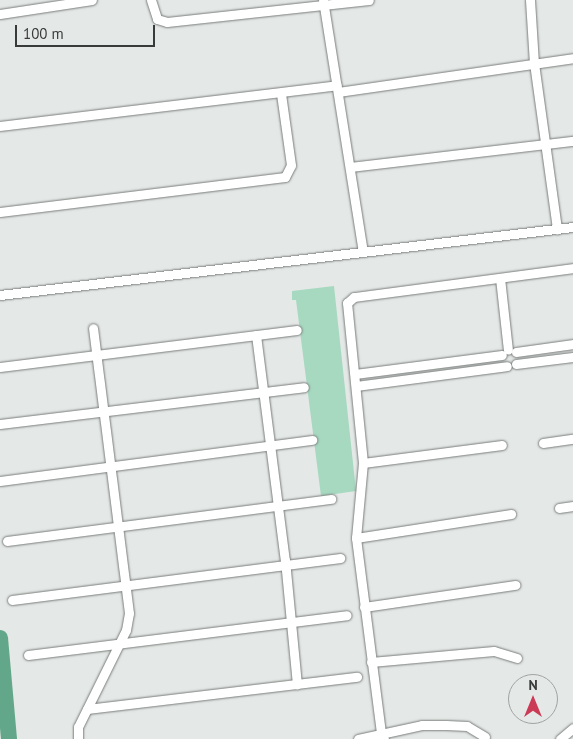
<!DOCTYPE html>
<html>
<head>
<meta charset="utf-8">
<style>
	body { margin:0 }
	#map { position:relative; width:573px; height:739px; overflow:hidden; background:#e4e8e6; font-family:"PT Sans",sans-serif }
	div>[style] { position:absolute }
	.green>* { inset:0; background:#a7d9c1 }
	.river>* { height:16px; margin:-8px; padding:0 8px; transform-origin:8px; border-radius:8px; background:#62a789 }
	.roads { filter:drop-shadow(0 0 1px #787c7a) drop-shadow(0 0 1px #787c7a) }
	.street>* { height:9px; margin:-4.5px; padding:0 4.5px; transform-origin:4.5px; border-radius:4.5px; background:#fff }
	span { translate:-50% -50%; white-space:nowrap; text-align:center; line-height:1.15; -webkit-text-stroke:4px #e4e8e6; paint-order:stroke }
	.north { position:absolute; left:508px; top:674px; width:50px; height:50px; box-sizing:border-box; background:#e4e8e6; border:1px solid #a0a3a1; border-radius:50%; rotate:0deg; font-size:14px; font-weight:700; line-height:20px; text-align:center; color:#393b3a }
	.north::after { content:''; display:block; margin:auto; width:18px; height:22px; background:#cc3b56; clip-path:polygon(50% 0,100% 100%,50% 72%,0 100%) }
	.scale { position:absolute; left:15px; top:25px; width:140px; height:22px; box-sizing:border-box; border:2px solid #393b3a; border-top:0; padding-left:6px; font-size:15px; line-height:18px; white-space:nowrap; color:#393b3a; -webkit-text-stroke:4px #e4e8e6; paint-order:stroke }
</style>
</head>
<body>
<div id="map">
	<div class="green">
		<i style="clip-path:polygon(334px 286px,356px 491px,321px 496px,296px 300px,292px 300px,292px 291px)"></i>
	</div>
	<div class="river">
		<i style="left:0;top:638px;width:101px;rotate:84.9deg"></i>
	</div>
	<div class="roads">
		<div class="street">
			<i style="left:151px;top:0;width:20px;rotate:72deg"></i>
			<i style="left:157px;top:19px;width:10px;rotate:17deg"></i>
			<i style="left:167px;top:22px;width:203px;rotate:-6.2deg"></i>
			<i style="left:323px;top:0;width:255px;rotate:81deg"></i>
			<i style="left:530px;top:0;width:63px;rotate:86.4deg"></i>
			<i style="left:534px;top:63px;width:168px;rotate:82.1deg"></i>
			<i style="left:0;top:14px;width:93px;rotate:-8.7deg"></i>
			<i style="left:338px;top:92px;width:237px;rotate:-8.2deg"></i>
			<i style="left:0;top:126px;width:339px;rotate:-6.9deg"></i>
			<i style="left:350px;top:167px;width:225px;rotate:-6.7deg"></i>
			<i style="left:0;top:212px;width:287px;rotate:-7deg"></i>
			<i style="left:285px;top:177px;width:13px;rotate:-63deg"></i>
			<i style="left:291px;top:165px;width:72px;rotate:-98deg"></i>
			<i style="left:500px;top:278px;width:72px;rotate:83.7deg"></i>
			<i style="left:0;top:295px;width:577px;rotate:-6.77deg"></i>
			<i style="left:256px;top:335px;width:227px;rotate:82.7deg"></i>
			<i style="left:285px;top:560px;width:125px;rotate:84.5deg"></i>
			<i style="left:516px;top:352px;width:58px;rotate:-8deg"></i>
			<i style="left:516px;top:364px;width:57px;rotate:-7deg"></i>
			<i style="left:0;top:367px;width:299px;rotate:-7.1deg"></i>
			<i style="left:355px;top:374px;width:148px;rotate:-7.4deg"></i>
			<i style="left:356px;top:386px;width:152px;rotate:-7.5deg"></i>
			<i style="left:0;top:424px;width:306px;rotate:-6.9deg"></i>
			<i style="left:543px;top:443px;width:30px;rotate:-8deg"></i>
			<i style="left:363px;top:463px;width:140px;rotate:-7.4deg"></i>
			<i style="left:0;top:481px;width:315px;rotate:-7.5deg"></i>
			<i style="left:559px;top:508px;width:14px;rotate:-8deg"></i>
			<i style="left:356px;top:538px;width:157px;rotate:-8.8deg"></i>
			<i style="left:7px;top:541px;width:327px;rotate:-7.4deg"></i>
			<i style="left:12px;top:600px;width:331px;rotate:-7.3deg"></i>
			<i style="left:364px;top:607px;width:153px;rotate:-8.3deg"></i>
			<i style="left:28px;top:655px;width:321px;rotate:-7.1deg"></i>
			<i style="left:371px;top:662px;width:123px;rotate:-5.1deg"></i>
			<i style="left:494px;top:651px;width:24px;rotate:17deg"></i>
			<i style="left:87px;top:709px;width:272px;rotate:-6.8deg"></i>
			<i style="left:78px;top:739px;width:12px;rotate:-90deg"></i>
			<i style="left:78px;top:727px;width:108px;rotate:-63.7deg"></i>
			<i style="left:126px;top:630px;width:17px;rotate:-80deg"></i>
			<i style="left:129px;top:613px;width:287px;rotate:-97.2deg"></i>
			<i style="left:358px;top:739px;width:66px;rotate:-12.3deg"></i>
			<i style="left:422px;top:725px;width:24px"></i>
			<i style="left:446px;top:725px;width:21px;rotate:3deg"></i>
			<i style="left:467px;top:726px;width:21px;rotate:31deg"></i>
			<i style="left:384px;top:739px;width:7px;rotate:-117deg"></i>
			<i style="left:381px;top:733px;width:197px;rotate:-97.3deg"></i>
			<i style="left:356px;top:538px;width:75px;rotate:-84.7deg"></i>
			<i style="left:363px;top:463px;width:161px;rotate:-95.7deg"></i>
			<i style="left:347px;top:303px;width:9px;rotate:-41deg"></i>
			<i style="left:354px;top:297px;width:221px;rotate:-7.5deg"></i>
			<i style="left:560px;top:739px;width:17px;rotate:-40deg"></i>
		</div>
	</div>
	<div class="north">N</div>
	<div class="scale">100 m</div>
</div>
</body>
</html>
